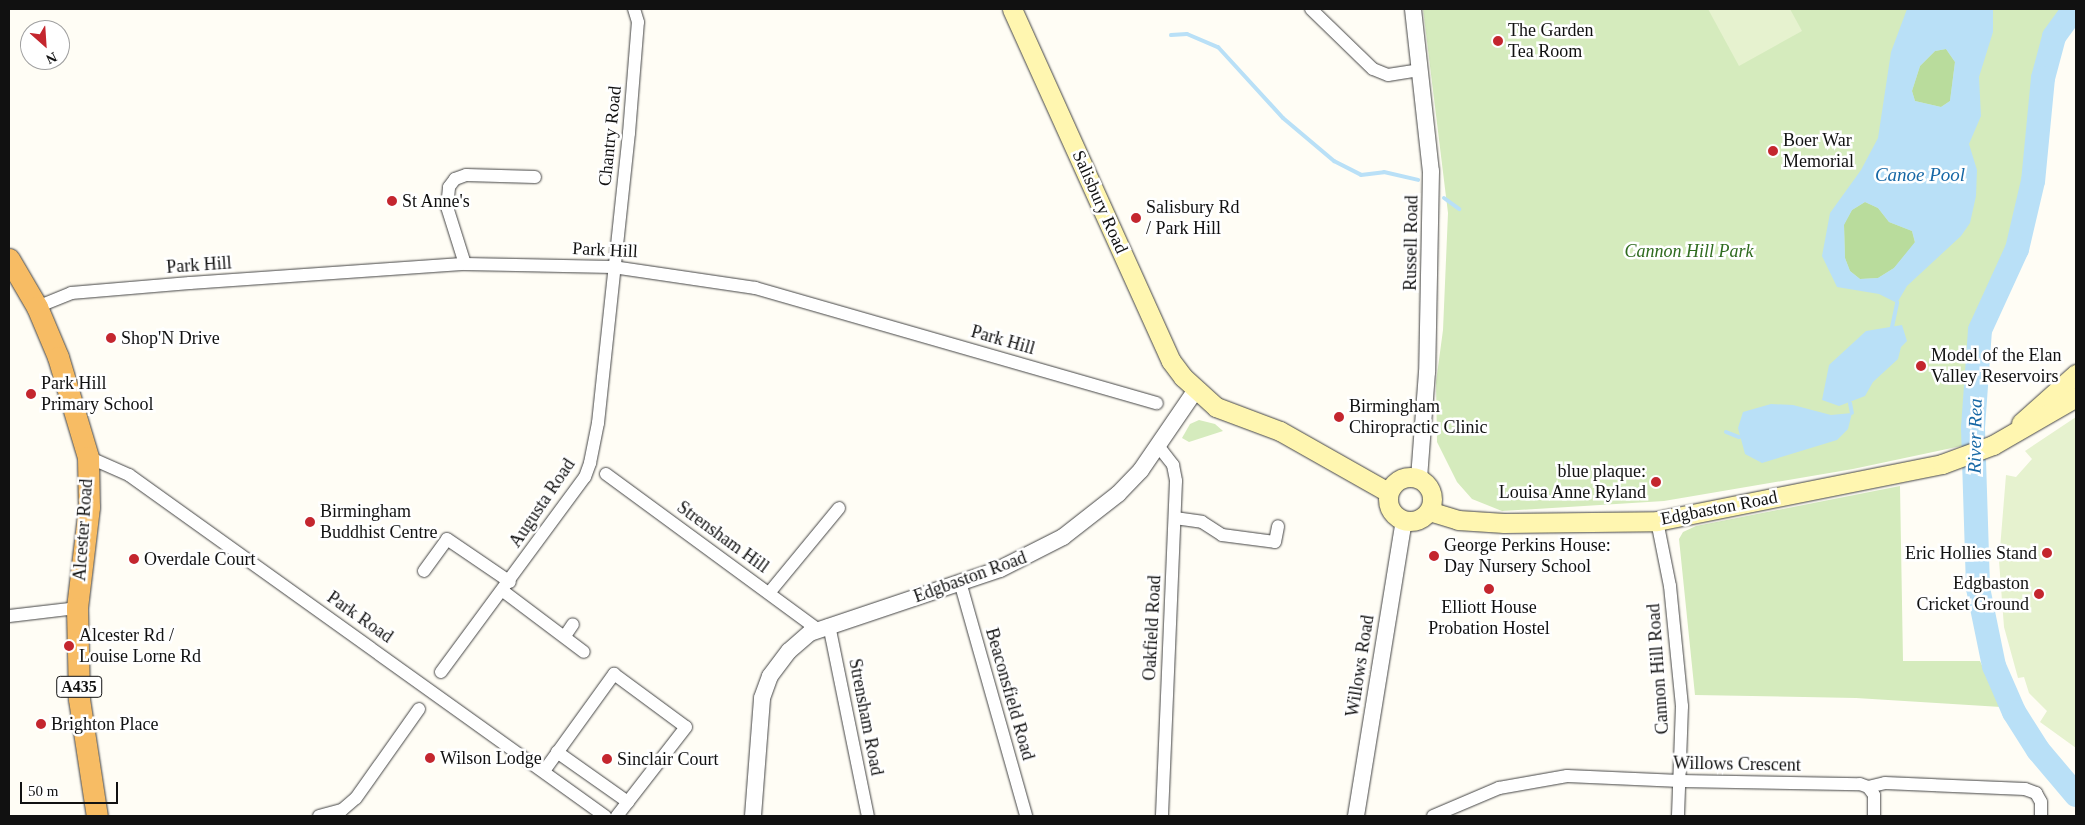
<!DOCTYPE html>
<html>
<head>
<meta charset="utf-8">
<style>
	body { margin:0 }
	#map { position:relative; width:2085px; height:825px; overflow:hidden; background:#fffdf5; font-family:Georgia,serif }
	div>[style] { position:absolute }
	.green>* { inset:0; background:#d5ebbd }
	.forest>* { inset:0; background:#b9dc9c }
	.pitch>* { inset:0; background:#e6f2cf }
	.water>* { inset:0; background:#b9e0f7 }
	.stream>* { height:4px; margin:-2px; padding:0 2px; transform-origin:2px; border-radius:2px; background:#b9e0f7 }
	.river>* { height:24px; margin:-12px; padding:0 12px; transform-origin:12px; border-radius:12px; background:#b9e0f7 }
	.roads { filter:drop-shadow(0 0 1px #444) drop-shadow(0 0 1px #444) }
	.minor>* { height:12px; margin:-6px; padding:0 6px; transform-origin:6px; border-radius:6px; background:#fff }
	.tertiary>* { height:16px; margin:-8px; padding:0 8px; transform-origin:8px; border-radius:8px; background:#fff }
	.secondary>* { height:19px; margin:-9.5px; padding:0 9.5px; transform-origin:9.5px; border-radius:9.5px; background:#fff6b0 }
	.secondary>.ring { margin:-9.5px; padding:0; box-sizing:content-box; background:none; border:19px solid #fff6b0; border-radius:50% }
	.trunk>* { height:21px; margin:-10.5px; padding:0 10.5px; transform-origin:10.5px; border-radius:10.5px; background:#f7bc64 }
	.dots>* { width:14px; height:14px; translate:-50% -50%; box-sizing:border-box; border:2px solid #fff; border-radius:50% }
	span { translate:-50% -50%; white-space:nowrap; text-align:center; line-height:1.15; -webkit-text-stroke:5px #fff; paint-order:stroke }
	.shield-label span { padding:1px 4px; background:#fff; border:1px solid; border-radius:4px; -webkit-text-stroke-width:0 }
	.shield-label { font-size:16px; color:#111; font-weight:700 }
	.poi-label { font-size:18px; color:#111 }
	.left { translate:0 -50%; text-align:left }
	.right { translate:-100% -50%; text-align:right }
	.street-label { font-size:18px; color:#111 }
	.park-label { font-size:18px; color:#2f6b1f; font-style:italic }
	.water-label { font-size:19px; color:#1768a6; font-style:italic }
	.frame { position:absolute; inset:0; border:10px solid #111; pointer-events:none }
	.north { position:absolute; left:20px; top:20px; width:50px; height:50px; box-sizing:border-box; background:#fff; border:1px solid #a0a0a0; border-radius:50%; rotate:154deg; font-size:14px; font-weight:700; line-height:20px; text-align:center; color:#111 }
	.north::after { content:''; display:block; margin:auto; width:18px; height:22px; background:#c4262e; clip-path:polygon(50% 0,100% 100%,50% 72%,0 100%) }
	.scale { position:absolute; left:20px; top:782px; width:98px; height:22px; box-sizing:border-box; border:2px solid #111; border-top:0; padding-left:6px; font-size:15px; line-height:18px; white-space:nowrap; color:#111; -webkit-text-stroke:4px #fff; paint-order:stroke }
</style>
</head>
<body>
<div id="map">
	<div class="green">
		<i style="clip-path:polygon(1423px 9px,2063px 9px,2044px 50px,2037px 110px,2012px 245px,1974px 331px,1966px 445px,1853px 469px,1664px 501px,1502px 511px,1472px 499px,1457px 482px,1437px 442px,1436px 382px,1443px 330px,1448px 213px)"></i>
		<i style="clip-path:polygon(1199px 420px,1215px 424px,1223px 431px,1189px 442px,1182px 438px,1190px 424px)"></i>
		<i style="clip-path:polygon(1900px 486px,1903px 661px,1980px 661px,2001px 707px,1856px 698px,1695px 695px,1679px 539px,1683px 532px,1696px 526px)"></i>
	</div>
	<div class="forest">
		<i style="clip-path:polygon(1946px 49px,1955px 62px,1950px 101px,1941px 107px,1915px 101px,1912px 91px,1920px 66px,1935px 51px)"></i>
		<i style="clip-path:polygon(1865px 202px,1878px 208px,1889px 222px,1912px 231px,1915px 243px,1894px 268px,1878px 278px,1860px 279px,1850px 271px,1845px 258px,1844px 224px,1852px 210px)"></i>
	</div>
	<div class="pitch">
		<i style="clip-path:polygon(1708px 9px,1790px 9px,1802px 31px,1739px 66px)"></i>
		<i style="clip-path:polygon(2076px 417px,2076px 748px,2040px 722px,2047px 711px,2029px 693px,2024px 677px,2018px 678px,2004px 627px,1999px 561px,2006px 475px,2016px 477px,2032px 459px,2025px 451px)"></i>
	</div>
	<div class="water">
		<i style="clip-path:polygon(evenodd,1907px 9px,1993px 9px,1993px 32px,1979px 77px,1981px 116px,1969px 144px,1977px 170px,1976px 196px,1970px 223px,1961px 236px,1907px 286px,1897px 303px,1879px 294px,1837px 287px,1822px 256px,1830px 213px,1861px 170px,1878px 138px,1891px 52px,1907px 9px,1946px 49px,1955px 62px,1950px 101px,1941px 107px,1915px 101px,1912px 91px,1920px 66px,1935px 51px,1946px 49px,1907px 9px,1865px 202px,1878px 208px,1889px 222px,1912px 231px,1915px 242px,1894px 268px,1878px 278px,1860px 279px,1850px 271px,1845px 258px,1844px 225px,1852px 210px,1865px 202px)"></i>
		<i style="clip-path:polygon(1902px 325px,1907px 341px,1901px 347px,1898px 359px,1873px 382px,1865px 396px,1839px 406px,1822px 400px,1829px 365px,1866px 331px)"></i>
		<i style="clip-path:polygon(1771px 404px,1793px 405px,1831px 415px,1852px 413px,1848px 429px,1837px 440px,1762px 463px,1745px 454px,1738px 428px,1743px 412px)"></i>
	</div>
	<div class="stream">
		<i style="left:1171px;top:35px;width:16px;rotate:-4deg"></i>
		<i style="left:1187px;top:34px;width:34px;rotate:23deg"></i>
		<i style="left:1218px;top:47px;width:96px;rotate:47.5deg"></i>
		<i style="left:1283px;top:118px;width:67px;rotate:40.1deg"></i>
		<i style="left:1334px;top:161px;width:30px;rotate:27deg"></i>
		<i style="left:1361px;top:175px;width:23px;rotate:-7deg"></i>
		<i style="left:1384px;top:172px;width:35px;rotate:13deg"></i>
		<i style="left:1444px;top:198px;width:19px;rotate:36deg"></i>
		<i style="left:1892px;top:327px;width:25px;rotate:-78deg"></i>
		<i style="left:1850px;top:403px;width:10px;rotate:79deg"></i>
		<i style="left:1726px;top:432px;width:14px;rotate:21deg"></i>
	</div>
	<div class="river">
		<i style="left:2074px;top:9px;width:34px;rotate:126deg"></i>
		<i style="left:2054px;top:37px;width:42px;rotate:105deg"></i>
		<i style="left:2043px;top:78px;width:103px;rotate:95.5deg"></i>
		<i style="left:2033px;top:181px;width:70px;rotate:103.2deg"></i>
		<i style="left:2017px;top:249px;width:89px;rotate:114.6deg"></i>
		<i style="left:1980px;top:330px;width:98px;rotate:94.1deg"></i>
		<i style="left:1973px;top:428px;width:160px;rotate:88.2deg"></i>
		<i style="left:1978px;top:588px;width:80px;rotate:78.4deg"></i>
		<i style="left:1994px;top:666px;width:50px;rotate:66.5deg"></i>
		<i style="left:2014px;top:712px;width:45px;rotate:57.7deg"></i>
		<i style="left:2038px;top:750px;width:59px;rotate:49.8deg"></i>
	</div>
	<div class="roads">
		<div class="minor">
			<i style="left:1311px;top:9px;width:86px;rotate:44.1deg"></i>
			<i style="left:1373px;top:69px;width:16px;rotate:22deg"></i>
			<i style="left:1388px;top:75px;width:33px;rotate:-9deg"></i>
			<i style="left:465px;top:264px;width:60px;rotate:-107.5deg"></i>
			<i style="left:447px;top:207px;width:20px;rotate:-84deg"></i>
			<i style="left:449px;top:187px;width:10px;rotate:-53deg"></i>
			<i style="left:455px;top:179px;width:12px;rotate:-20deg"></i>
			<i style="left:466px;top:175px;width:69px;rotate:1.7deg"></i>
			<i style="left:37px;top:307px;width:37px;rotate:-22deg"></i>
			<i style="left:71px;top:293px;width:119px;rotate:-4.8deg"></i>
			<i style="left:190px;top:283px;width:276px;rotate:-4deg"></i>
			<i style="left:465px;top:264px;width:148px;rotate:1.2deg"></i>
			<i style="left:613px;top:267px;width:144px;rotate:8.4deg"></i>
			<i style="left:755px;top:288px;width:418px;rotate:16deg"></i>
			<i style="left:1159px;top:447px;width:23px;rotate:52deg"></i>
			<i style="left:1173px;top:465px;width:16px;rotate:79deg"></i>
			<i style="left:1176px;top:481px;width:335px;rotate:92.4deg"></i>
			<i style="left:88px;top:457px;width:45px;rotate:23.7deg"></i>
			<i style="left:129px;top:475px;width:586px;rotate:35.62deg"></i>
			<i style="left:606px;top:474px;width:263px;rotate:36.3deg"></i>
			<i style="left:1175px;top:518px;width:27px;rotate:8deg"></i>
			<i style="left:1202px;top:522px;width:24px;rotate:33deg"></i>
			<i style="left:1222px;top:535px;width:53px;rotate:7.5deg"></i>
			<i style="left:1275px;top:542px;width:16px;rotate:-79deg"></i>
			<i style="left:1657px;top:521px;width:66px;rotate:78.7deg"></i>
			<i style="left:1670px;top:586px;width:121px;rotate:84.3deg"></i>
			<i style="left:1682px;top:706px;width:110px;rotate:92.1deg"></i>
			<i style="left:424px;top:571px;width:39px;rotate:-54deg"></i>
			<i style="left:447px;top:539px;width:76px;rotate:34.3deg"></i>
			<i style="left:960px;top:582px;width:243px;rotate:74.2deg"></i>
			<i style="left:503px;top:591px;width:101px;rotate:37deg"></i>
			<i style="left:769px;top:593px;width:110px;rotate:-50.5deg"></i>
			<i style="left:9px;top:616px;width:68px;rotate:-6.7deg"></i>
			<i style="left:829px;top:625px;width:195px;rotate:78.5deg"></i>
			<i style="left:565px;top:636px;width:14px;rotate:-56deg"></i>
			<i style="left:441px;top:672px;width:242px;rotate:-53.6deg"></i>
			<i style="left:585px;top:477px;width:15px;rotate:-70deg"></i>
			<i style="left:590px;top:463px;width:41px;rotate:-78.7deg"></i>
			<i style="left:598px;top:423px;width:292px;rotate:-83.9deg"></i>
			<i style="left:629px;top:133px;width:111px;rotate:-85.4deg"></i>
			<i style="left:638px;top:22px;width:14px;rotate:-107deg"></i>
			<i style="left:557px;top:752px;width:87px;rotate:35.2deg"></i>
			<i style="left:544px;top:771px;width:120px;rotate:-54.2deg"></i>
			<i style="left:614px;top:674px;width:89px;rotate:36.4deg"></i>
			<i style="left:686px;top:727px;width:113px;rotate:127.8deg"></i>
			<i style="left:1868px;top:787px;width:10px;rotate:53deg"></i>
			<i style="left:1874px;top:795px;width:21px;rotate:90deg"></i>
			<i style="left:319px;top:816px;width:24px;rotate:-15deg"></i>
			<i style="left:342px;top:810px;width:18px;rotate:-41deg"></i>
			<i style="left:356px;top:798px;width:109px;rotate:-54.7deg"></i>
			<i style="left:1433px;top:816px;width:72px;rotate:-23deg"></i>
			<i style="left:1499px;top:788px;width:69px;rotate:-10deg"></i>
			<i style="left:1567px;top:776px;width:113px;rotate:2.5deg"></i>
			<i style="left:1680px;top:781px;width:180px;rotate:1deg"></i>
			<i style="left:1860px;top:784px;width:9px;rotate:21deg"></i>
			<i style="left:1868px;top:787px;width:17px;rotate:-13deg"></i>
			<i style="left:1885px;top:783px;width:140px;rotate:2.5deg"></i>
			<i style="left:2025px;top:789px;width:12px;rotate:20deg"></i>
			<i style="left:2036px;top:793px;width:10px;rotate:61deg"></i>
			<i style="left:2041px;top:802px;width:14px;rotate:90deg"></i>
		</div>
		<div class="tertiary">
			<i style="left:1413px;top:9px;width:163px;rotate:83.7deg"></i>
			<i style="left:1431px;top:171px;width:201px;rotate:91.1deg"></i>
			<i style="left:1427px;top:372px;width:107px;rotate:94.3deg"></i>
			<i style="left:753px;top:816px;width:118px;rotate:-85.6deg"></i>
			<i style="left:762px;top:698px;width:23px;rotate:-70deg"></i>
			<i style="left:770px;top:676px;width:31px;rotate:-53deg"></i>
			<i style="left:789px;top:651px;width:28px;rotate:-41deg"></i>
			<i style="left:810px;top:633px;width:200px;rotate:-18.6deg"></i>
			<i style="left:1000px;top:569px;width:71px;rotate:-26.9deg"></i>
			<i style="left:1063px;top:537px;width:70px;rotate:-38deg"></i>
			<i style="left:1118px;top:494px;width:33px;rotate:-46deg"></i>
			<i style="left:1141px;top:470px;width:96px;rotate:-55.6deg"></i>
			<i style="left:1356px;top:816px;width:299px;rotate:-80.8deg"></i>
		</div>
		<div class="secondary">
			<i style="left:1012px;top:9px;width:386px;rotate:65.7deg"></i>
			<i style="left:1171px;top:361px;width:20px;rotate:53deg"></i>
			<i style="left:1183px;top:377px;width:45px;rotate:42.3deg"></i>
			<i style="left:1216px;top:407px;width:68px;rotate:20.6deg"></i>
			<i style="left:1280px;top:431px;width:124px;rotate:29.5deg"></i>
			<i style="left:2021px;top:423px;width:74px;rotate:-41.7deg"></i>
			<i class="ring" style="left:1388px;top:477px;width:25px;height:25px"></i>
			<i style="left:1429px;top:511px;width:30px;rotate:17deg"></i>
			<i style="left:1458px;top:520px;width:46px;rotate:3.7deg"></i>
			<i style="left:1504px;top:523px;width:153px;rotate:-0.7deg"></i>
			<i style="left:1657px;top:521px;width:291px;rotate:-11.3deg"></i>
			<i style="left:1942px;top:464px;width:54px;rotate:-20.4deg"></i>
			<i style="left:1993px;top:445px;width:96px;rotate:-30deg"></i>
		</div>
		<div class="trunk">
			<i style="left:9px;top:259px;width:56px;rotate:59.7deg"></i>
			<i style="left:37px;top:307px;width:54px;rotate:67.2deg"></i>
			<i style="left:58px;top:357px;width:104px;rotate:73.3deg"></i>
			<i style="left:88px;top:457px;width:50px;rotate:88.9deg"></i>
			<i style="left:89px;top:507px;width:102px;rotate:96.8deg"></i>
			<i style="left:77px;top:608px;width:91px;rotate:88.7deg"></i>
			<i style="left:79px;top:699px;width:118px;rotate:81.3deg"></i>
		</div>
	</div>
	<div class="dots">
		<i style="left:1498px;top:41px;background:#c4262e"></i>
		<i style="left:1773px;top:151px;background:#c4262e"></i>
		<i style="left:392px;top:201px;background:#c4262e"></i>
		<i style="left:1136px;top:218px;background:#c4262e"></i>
		<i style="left:111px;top:338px;background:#c4262e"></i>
		<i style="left:1921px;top:366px;background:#c4262e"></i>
		<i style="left:31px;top:394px;background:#c4262e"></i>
		<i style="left:1339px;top:417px;background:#c4262e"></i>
		<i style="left:1656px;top:482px;background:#c4262e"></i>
		<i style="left:310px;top:522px;background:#c4262e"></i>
		<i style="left:2047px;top:553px;background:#c4262e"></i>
		<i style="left:1434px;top:556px;background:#c4262e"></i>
		<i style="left:134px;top:559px;background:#c4262e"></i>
		<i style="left:1489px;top:589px;background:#c4262e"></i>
		<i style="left:2039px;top:594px;background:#c4262e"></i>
		<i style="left:69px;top:646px;background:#c4262e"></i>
		<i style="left:41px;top:724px;background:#c4262e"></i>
		<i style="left:430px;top:758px;background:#c4262e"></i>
		<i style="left:607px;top:759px;background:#c4262e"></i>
	</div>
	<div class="shield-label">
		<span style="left:79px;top:687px">A435</span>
	</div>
	<div class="poi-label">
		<span class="left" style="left:1508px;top:41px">The Garden<br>Tea Room</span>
		<span class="left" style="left:1783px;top:151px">Boer War<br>Memorial</span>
		<span class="left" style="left:402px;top:201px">St Anne's</span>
		<span class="left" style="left:1146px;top:218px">Salisbury Rd<br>/ Park Hill</span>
		<span class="left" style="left:121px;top:338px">Shop'N Drive</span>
		<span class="left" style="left:1931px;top:366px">Model of the Elan<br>Valley Reservoirs</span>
		<span class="left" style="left:41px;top:394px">Park Hill<br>Primary School</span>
		<span class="left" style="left:1349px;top:417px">Birmingham<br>Chiropractic Clinic</span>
		<span class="right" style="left:1646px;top:482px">blue plaque:<br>Louisa Anne Ryland</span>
		<span class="left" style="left:320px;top:522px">Birmingham<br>Buddhist Centre</span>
		<span class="left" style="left:1444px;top:556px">George Perkins House:<br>Day Nursery School</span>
		<span class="right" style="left:2037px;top:553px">Eric Hollies Stand</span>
		<span class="left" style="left:144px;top:559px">Overdale Court</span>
		<span class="right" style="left:2029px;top:594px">Edgbaston<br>Cricket Ground</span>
		<span style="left:1489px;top:618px">Elliott House<br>Probation Hostel</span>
		<span class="left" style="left:79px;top:646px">Alcester Rd /<br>Louise Lorne Rd</span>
		<span class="left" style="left:51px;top:724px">Brighton Place</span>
		<span class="left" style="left:440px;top:758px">Wilson Lodge</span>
		<span class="left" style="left:617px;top:759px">Sinclair Court</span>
	</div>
	<div class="street-label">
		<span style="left:610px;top:136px;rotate:-84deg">Chantry Road</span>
		<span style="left:1100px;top:202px;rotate:66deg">Salisbury Road</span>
		<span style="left:1411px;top:243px;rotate:-89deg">Russell Road</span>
		<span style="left:605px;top:250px;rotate:3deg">Park Hill</span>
		<span style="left:199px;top:265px;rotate:-4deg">Park Hill</span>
		<span style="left:1003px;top:340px;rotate:16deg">Park Hill</span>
		<span style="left:542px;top:503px;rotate:-56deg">Augusta Road</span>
		<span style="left:1719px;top:508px;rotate:-11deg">Edgbaston Road</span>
		<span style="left:83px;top:530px;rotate:-86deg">Alcester Road</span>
		<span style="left:723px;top:537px;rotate:36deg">Strensham Hill</span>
		<span style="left:970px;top:577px;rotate:-20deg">Edgbaston Road</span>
		<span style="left:360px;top:617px;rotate:35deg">Park Road</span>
		<span style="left:1152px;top:628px;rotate:-87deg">Oakfield Road</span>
		<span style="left:1360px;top:666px;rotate:-81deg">Willows Road</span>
		<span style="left:1658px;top:669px;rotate:-94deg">Cannon Hill Road</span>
		<span style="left:1010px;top:694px;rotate:74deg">Beaconsfield Road</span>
		<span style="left:866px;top:717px;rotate:79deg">Strensham Road</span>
		<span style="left:1737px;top:764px;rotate:1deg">Willows Crescent</span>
	</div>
	<div class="park-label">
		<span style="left:1689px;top:251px">Cannon Hill Park</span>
	</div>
	<div class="water-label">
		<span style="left:1920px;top:175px">Canoe Pool</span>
		<span style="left:1975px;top:436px;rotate:-89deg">River Rea</span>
	</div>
	<div class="frame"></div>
	<div class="north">N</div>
	<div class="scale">50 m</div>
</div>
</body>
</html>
